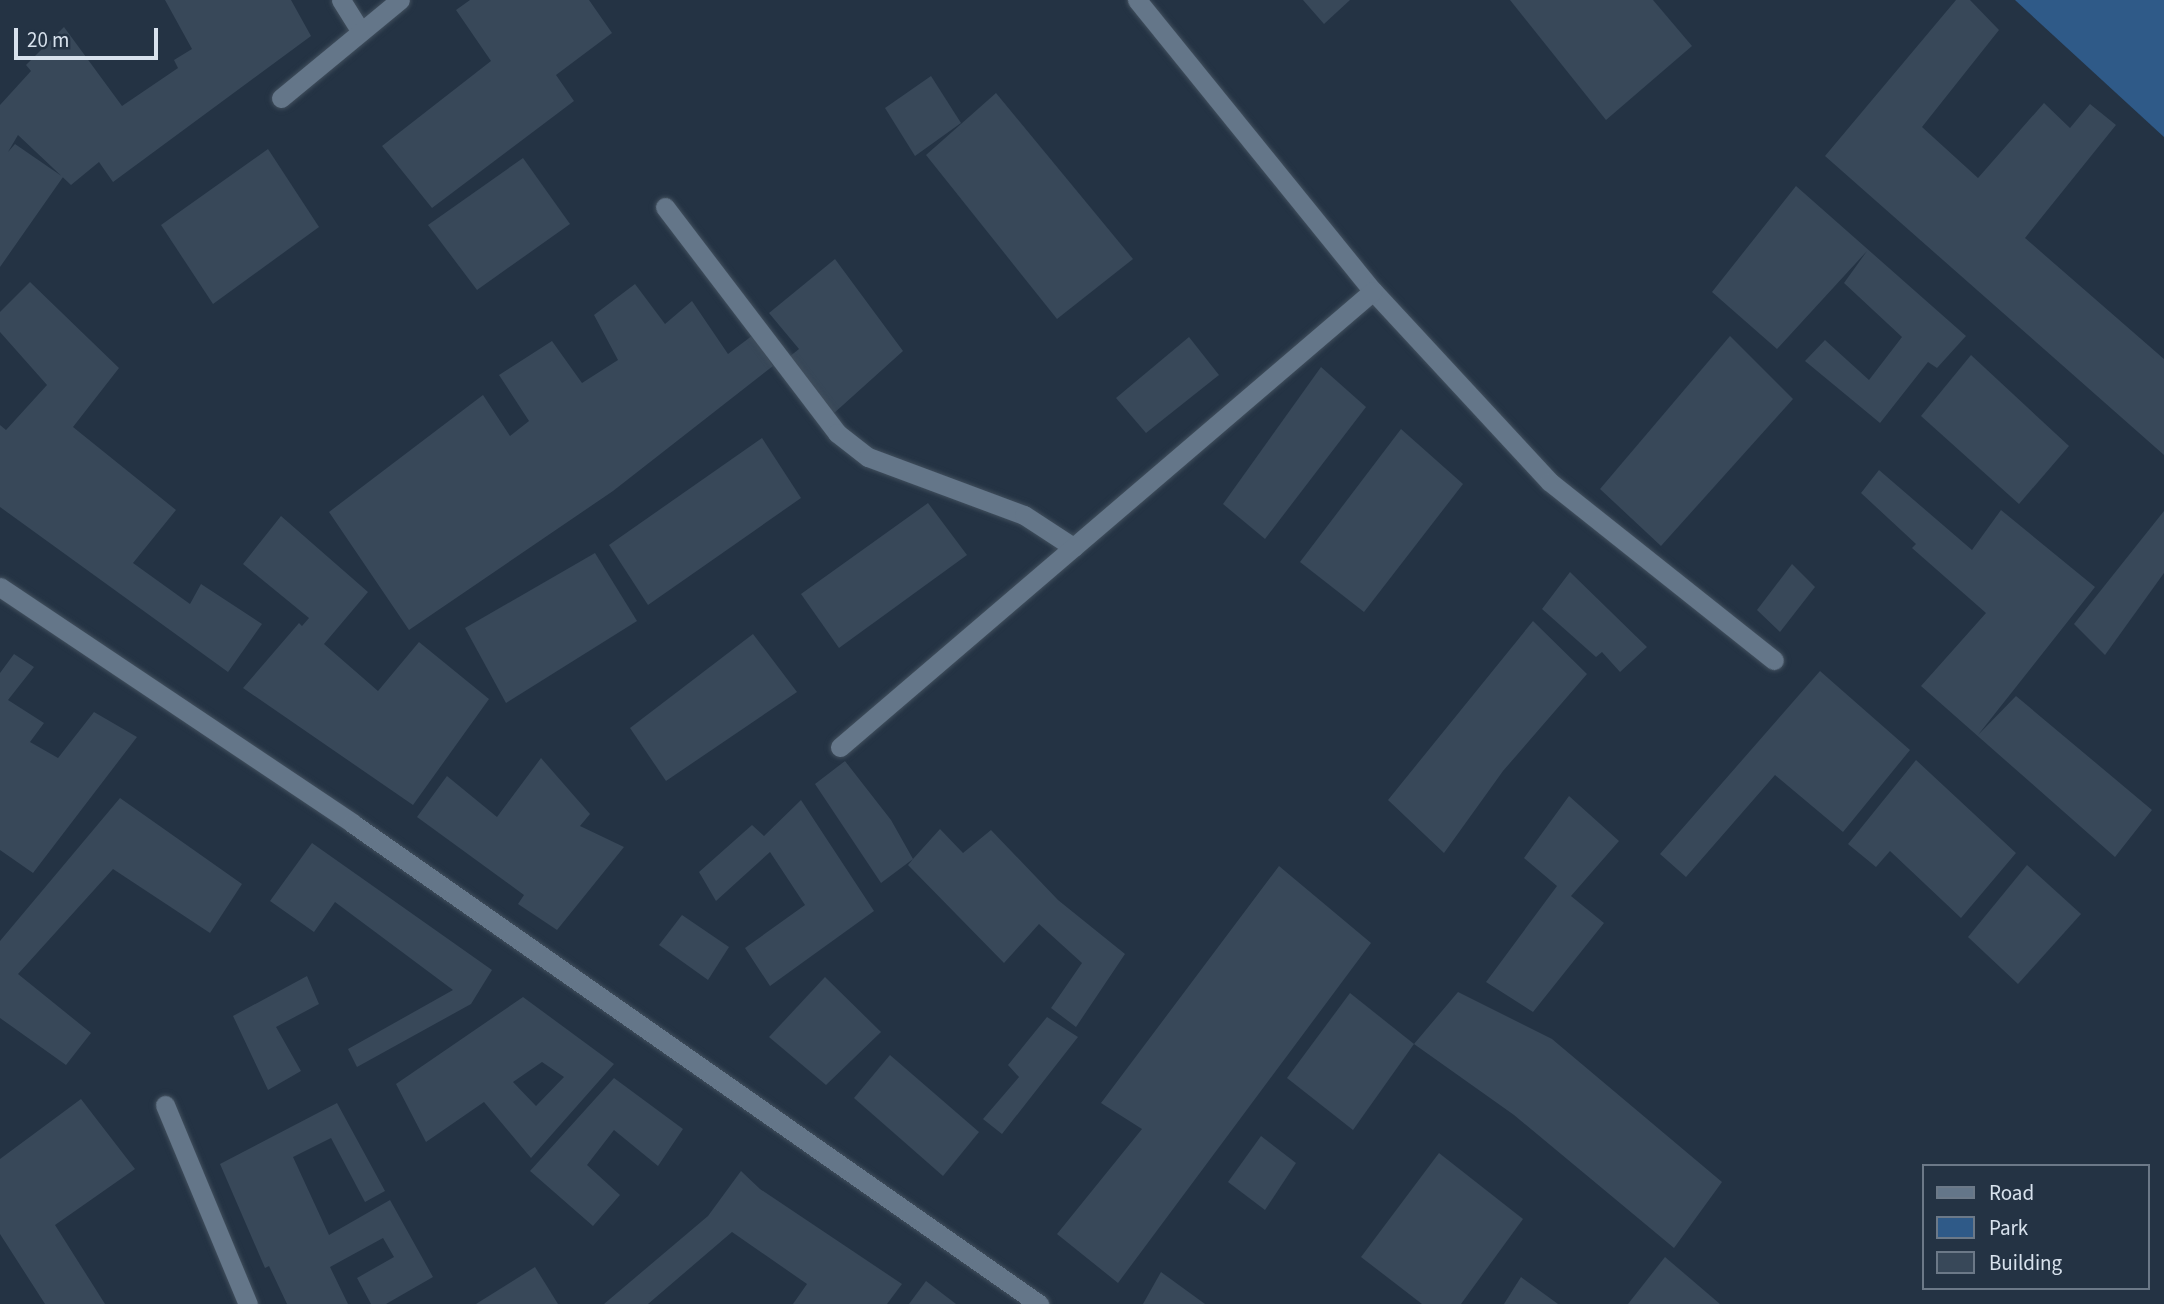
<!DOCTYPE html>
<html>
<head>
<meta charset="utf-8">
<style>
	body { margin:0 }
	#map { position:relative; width:2164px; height:1304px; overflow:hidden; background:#243344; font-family:"Source Sans 3",sans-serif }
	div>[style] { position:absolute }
	.green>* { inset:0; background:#2f5a88 }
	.building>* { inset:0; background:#384859 }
	.roads { filter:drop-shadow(0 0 2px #414f5d) drop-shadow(0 0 2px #414f5d) }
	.minor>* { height:19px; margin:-9.5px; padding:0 9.5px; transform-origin:9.5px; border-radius:9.5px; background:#647689 }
	.tertiary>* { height:19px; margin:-9.5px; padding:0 9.5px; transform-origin:9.5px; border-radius:9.5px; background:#647689 }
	span { translate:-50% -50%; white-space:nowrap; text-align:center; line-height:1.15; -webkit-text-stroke:5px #243344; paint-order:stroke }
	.legend { position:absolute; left:1922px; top:1164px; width:228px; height:126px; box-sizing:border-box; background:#243344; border:2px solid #6c7988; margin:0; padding:9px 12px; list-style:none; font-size:21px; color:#d8e2ed }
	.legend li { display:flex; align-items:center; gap:14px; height:35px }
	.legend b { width:35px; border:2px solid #6c7988 }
	.scale { position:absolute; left:14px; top:28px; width:144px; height:32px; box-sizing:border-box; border:4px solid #d8e2ed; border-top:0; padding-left:9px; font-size:21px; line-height:24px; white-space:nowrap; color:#d8e2ed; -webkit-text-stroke:5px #243344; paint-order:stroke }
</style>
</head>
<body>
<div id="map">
	<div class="green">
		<i style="clip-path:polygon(2015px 0,2164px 0,2164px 137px)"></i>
	</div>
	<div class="building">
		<i style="clip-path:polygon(165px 0,291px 0,311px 36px,113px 182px,99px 162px,71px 185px,18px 135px,8px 152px,15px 144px,63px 177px,0 267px,0 105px,31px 71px,26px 65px,64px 27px,122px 106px,178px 68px,174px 60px,192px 49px)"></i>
		<i style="clip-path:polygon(470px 0,589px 0,612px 33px,556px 75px,574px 101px,432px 208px,382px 146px,491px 61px,456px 10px)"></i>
		<i style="clip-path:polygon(1303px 0,1350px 0,1324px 24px)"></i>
		<i style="clip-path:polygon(1510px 0,1653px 0,1692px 46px,1606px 120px)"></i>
		<i style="clip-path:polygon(1956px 0,1970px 0,1999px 30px,1922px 127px,1978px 178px,2044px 103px,2070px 128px,2090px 104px,2116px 125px,2025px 238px,2164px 359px,2164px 455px,1825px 156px)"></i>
		<i style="clip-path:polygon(931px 76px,961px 123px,915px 156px,885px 108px)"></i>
		<i style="clip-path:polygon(996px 93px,1133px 259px,1057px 319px,926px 155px)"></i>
		<i style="clip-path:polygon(268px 149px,319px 227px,213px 304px,161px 225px)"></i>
		<i style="clip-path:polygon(523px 158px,570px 224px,477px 290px,428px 225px)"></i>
		<i style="clip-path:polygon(1796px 186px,1966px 336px,1937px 368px,1928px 362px,1880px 423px,1805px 361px,1825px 340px,1869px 380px,1902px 337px,1844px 283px,1867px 251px,1777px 349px,1712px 292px)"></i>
		<i style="clip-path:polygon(835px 259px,903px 351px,833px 414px,789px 357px,799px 349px,769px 313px)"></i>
		<i style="clip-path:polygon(30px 282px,119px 368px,73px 427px,176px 510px,133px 563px,190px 604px,201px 584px,262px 624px,228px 672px,0 507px,0 425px,6px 430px,47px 385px,0 332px,0 312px)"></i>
		<i style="clip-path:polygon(635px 284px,665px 324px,692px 301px,728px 354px,753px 335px,773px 366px,613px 491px,409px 630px,329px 512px,483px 395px,510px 436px,529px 421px,499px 375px,552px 341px,582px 383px,618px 360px,594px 315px)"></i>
		<i style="clip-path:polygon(1730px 336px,1793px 399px,1661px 546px,1600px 489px)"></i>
		<i style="clip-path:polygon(1189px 337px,1219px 375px,1146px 433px,1116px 398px)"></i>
		<i style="clip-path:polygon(1971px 355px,2069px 446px,2019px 504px,1921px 416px)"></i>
		<i style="clip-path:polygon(1321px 367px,1366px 407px,1265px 539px,1223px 504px)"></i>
		<i style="clip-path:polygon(1401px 429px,1463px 484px,1364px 612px,1300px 562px)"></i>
		<i style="clip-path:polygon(762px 438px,801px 498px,648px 605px,609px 545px)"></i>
		<i style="clip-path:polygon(1879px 470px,1972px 550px,2001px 510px,2095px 587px,1978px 735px,2016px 696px,2152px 810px,2115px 857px,1921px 686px,1986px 613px,1912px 548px,1916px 544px,1861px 493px)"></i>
		<i style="clip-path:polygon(928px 503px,967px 555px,839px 648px,801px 594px)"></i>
		<i style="clip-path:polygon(2164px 511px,2164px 573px,2105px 655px,2074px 624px)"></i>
		<i style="clip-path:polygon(281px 516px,368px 592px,324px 644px,378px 691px,419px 642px,489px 699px,413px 805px,243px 688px,299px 623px,302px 626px,309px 618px,243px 564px)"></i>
		<i style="clip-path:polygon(595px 553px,637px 621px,506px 703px,465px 628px)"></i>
		<i style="clip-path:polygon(1792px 564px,1815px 587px,1780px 632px,1757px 610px)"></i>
		<i style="clip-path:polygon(1570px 572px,1647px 647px,1620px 672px,1602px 652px,1596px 657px,1542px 609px)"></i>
		<i style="clip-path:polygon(1533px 621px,1587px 674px,1503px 771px,1444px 853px,1388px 800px)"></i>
		<i style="clip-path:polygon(753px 634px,797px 692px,666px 781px,630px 728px)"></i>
		<i style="clip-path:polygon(14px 654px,34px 667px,8px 700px,44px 723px,30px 742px,58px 758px,94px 712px,137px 737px,33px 873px,0 850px,0 673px)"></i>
		<i style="clip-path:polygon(1820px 671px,1910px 750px,1843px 832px,1775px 775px,1686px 877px,1660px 854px)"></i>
		<i style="clip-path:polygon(541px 758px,590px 814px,580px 826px,624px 847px,557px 930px,518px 904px,524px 895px,417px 817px,447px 776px,497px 817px)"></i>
		<i style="clip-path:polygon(1916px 760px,2016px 853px,1961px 918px,1890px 851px,1876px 867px,1848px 844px)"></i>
		<i style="clip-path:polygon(845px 761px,891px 820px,913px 859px,940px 829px,963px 853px,991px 830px,1058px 900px,1125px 954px,1076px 1027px,1051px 1008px,1082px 963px,1039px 924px,1004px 963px,908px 865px,913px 859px,881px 883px,815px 784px)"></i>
		<i style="clip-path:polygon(1569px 796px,1619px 841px,1571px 896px,1604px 923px,1533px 1012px,1486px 982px,1557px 886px,1524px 858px)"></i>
		<i style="clip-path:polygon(120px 798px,242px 884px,210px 933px,113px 869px,18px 974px,91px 1033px,66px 1065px,0 1018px,0 941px)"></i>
		<i style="clip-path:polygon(801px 800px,874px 911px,770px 986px,745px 948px,805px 905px,770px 852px,716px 901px,699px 872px,752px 825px,764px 836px)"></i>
		<i style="clip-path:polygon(312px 843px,492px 970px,471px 1004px,357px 1067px,348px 1049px,453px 990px,335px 902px,314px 932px,270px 901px)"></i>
		<i style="clip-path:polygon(2027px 865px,2081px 914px,2018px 984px,1968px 937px)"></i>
		<i style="clip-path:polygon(1279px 866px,1371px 943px,1118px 1283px,1057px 1234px,1142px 1129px,1101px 1103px)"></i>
		<i style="clip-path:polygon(682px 915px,729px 947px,708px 980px,659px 945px)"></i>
		<i style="clip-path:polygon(307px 976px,319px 1004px,276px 1027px,301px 1071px,268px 1090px,233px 1016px)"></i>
		<i style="clip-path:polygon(825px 977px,881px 1032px,826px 1085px,769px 1037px)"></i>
		<i style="clip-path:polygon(1458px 992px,1552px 1039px,1722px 1182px,1674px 1248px,1514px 1115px,1414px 1044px)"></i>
		<i style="clip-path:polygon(1350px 993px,1414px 1044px,1353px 1130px,1287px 1078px)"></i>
		<i style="clip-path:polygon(evenodd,523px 997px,614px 1064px,531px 1158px,484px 1102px,426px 1142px,396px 1084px,523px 997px,542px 1062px,564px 1077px,536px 1106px,513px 1082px,542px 1062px)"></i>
		<i style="clip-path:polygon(1047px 1017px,1078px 1037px,1002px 1134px,983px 1119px,1019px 1077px,1008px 1065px)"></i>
		<i style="clip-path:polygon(890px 1055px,979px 1132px,943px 1176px,854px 1098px)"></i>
		<i style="clip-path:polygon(614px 1078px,683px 1129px,658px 1166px,614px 1130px,587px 1165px,620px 1195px,593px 1226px,530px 1171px)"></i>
		<i style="clip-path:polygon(81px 1099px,135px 1169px,55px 1225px,105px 1304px,45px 1304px,0 1234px,0 1159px)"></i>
		<i style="clip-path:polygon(337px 1103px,385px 1191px,365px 1202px,331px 1138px,293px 1157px,329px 1235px,390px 1200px,433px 1277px,386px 1304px,371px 1304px,357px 1278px,394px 1257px,383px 1238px,330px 1267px,348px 1304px,287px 1304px,269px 1266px,265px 1268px,220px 1164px)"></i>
		<i style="clip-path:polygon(1261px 1136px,1296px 1163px,1265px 1210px,1228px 1182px)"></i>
		<i style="clip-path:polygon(1439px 1153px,1523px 1219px,1461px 1304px,1422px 1304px,1361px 1257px)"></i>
		<i style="clip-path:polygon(741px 1171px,760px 1189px,902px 1284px,887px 1304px,793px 1304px,807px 1284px,732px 1232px,648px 1304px,604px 1304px,708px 1216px)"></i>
		<i style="clip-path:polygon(1665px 1257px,1720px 1304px,1628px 1304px)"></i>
		<i style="clip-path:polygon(535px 1267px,558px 1304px,476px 1304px)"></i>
		<i style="clip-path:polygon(1161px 1272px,1205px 1304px,1143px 1304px)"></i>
		<i style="clip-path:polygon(1521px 1277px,1558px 1304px,1504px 1304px)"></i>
		<i style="clip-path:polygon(926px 1281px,956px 1304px,909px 1304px)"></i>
	</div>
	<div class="roads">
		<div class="minor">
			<i style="left:341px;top:0;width:36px;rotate:58deg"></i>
			<i style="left:1137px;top:0;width:375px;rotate:51deg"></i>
			<i style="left:1373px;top:291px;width:260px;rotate:47.2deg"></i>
			<i style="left:1550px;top:482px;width:286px;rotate:38.5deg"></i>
			<i style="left:281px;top:98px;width:154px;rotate:-39.5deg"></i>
			<i style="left:665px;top:207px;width:284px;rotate:52.7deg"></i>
			<i style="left:837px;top:433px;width:39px;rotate:38deg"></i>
			<i style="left:868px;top:457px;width:166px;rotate:20.4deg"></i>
			<i style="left:1024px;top:515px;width:59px;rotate:33.1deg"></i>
			<i style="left:840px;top:747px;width:701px;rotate:-40.55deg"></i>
			<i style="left:165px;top:1105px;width:216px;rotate:67.4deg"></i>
		</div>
		<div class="tertiary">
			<i style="left:0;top:587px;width:424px;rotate:33.8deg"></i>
			<i style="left:352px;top:823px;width:839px;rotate:35deg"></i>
		</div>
	</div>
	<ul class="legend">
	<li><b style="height:9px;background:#647689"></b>Road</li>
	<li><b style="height:19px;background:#2f5a88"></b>Park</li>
	<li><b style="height:19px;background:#384859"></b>Building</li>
	</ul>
	<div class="scale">20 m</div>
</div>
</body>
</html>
